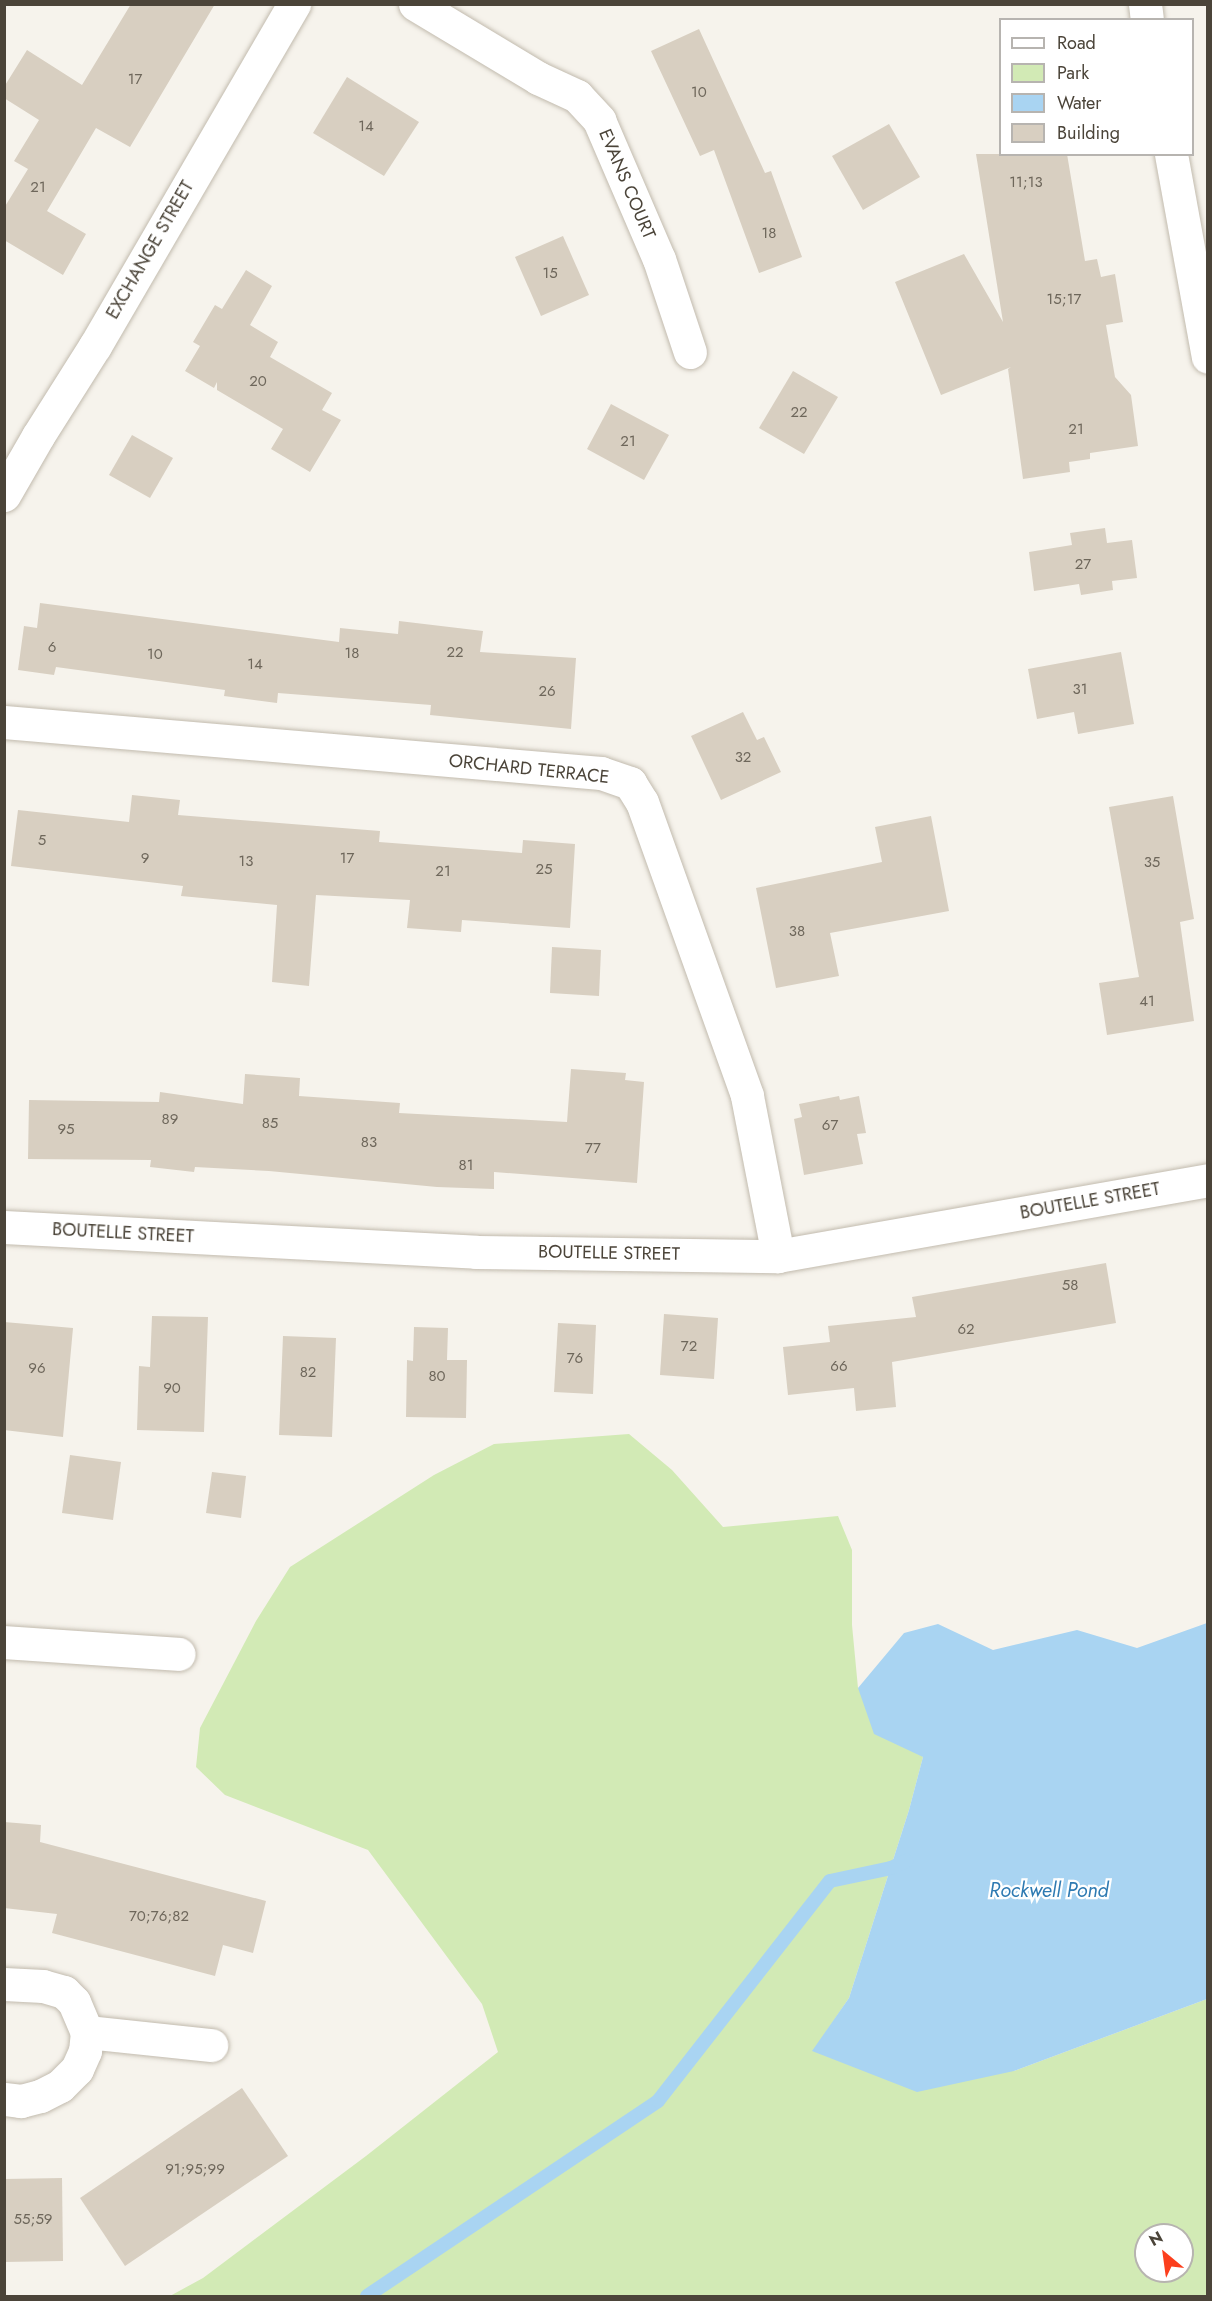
<!DOCTYPE html>
<html>
<head>
<meta charset="utf-8">
<style>
	body { margin:0 }
	#map { position:relative; width:1212px; height:2301px; overflow:hidden; background:#f6f3ec; font-family:Jost,sans-serif }
	div>[style] { position:absolute }
	.green>* { inset:0; background:#d2eab5 }
	.water>* { inset:0; background:#a9d4f2 }
	.stream>* { height:14px; margin:-7px; padding:0 7px; transform-origin:7px; border-radius:7px; background:#a9d4f2 }
	.building>* { inset:0; background:#d8cfc1 }
	.roads { filter:drop-shadow(0 0 2px #c2bbae) drop-shadow(0 0 2px #c2bbae) }
	.minor>* { height:33px; margin:-16.5px; padding:0 16.5px; transform-origin:16.5px; border-radius:16.5px; background:#fff }
	span { translate:-50% -50%; white-space:nowrap; text-align:center; line-height:1.15; -webkit-text-stroke:4.5px #fff; paint-order:stroke }
	.number-label { font-size:15px; color:#6e675b }
	.number-label span { -webkit-text-stroke-width:0 }
	.street-label { font-size:18px; color:#4b4439 }
	.water-label { font-size:20px; color:#2e7ab2; font-style:italic }
	.frame { position:absolute; inset:0; border:6px solid #4b4439; pointer-events:none }
	.legend { position:absolute; left:999px; top:18px; width:195px; height:138px; box-sizing:border-box; background:#fff; border:2px solid #b7b4b0; margin:0; padding:8px 10px; list-style:none; font-size:18px; color:#4b4439 }
	.legend li { display:flex; align-items:center; gap:12px; height:30px }
	.legend b { width:30px; border:2px solid #b7b4b0 }
	.north { position:absolute; left:1134px; top:2223px; width:60px; height:60px; box-sizing:border-box; background:#fff; border:2px solid #b7b4b0; border-radius:50%; rotate:331deg; font-size:16px; font-weight:700; line-height:24px; text-align:center; color:#4b4439 }
	.north::after { content:''; display:block; margin:auto; width:21px; height:27px; background:#fc3f1d; clip-path:polygon(50% 0,100% 100%,50% 72%,0 100%) }
</style>
</head>
<body>
<div id="map">
	<div class="green">
		<i style="clip-path:polygon(evenodd,629px 1434px,672px 1470px,723px 1527px,838px 1516px,852px 1550px,852px 1625px,858px 1688px,923px 1757px,909px 1810px,849px 1998px,813px 2051px,1014px 2071px,1207px 1999px,1207px 2296px,170px 2296px,203px 2278px,366px 2156px,498px 2052px,482px 2004px,368px 1850px,225px 1795px,196px 1767px,200px 1728px,256px 1621px,290px 1567px,434px 1475px,494px 1444px,629px 1434px,1146px 2235px,1182px 2235px,1182px 2271px,1146px 2271px,1146px 2235px)"></i>
	</div>
	<div class="water">
		<i style="clip-path:polygon(1207px 1623px,1207px 1999px,1014px 2071px,917px 2092px,812px 2051px,849px 1998px,909px 1810px,923px 1757px,874px 1734px,858px 1688px,904px 1633px,938px 1624px,993px 1650px,1077px 1630px,1137px 1648px)"></i>
	</div>
	<div class="stream">
		<i style="left:367px;top:2296px;width:350px;rotate:-33.8deg"></i>
		<i style="left:658px;top:2101px;width:279px;rotate:-52deg"></i>
		<i style="left:830px;top:1881px;width:62px;rotate:-12deg"></i>
		<i style="left:891px;top:1868px;width:17px;rotate:-25deg"></i>
	</div>
	<div class="building">
		<i style="clip-path:polygon(131px 4px,215px 4px,130px 147px,96px 128px,47px 211px,86px 234px,63px 275px,4px 240px,4px 208px,28px 169px,14px 161px,39px 120px,4px 98px,4px 87px,27px 50px,82px 85px)"></i>
		<i style="clip-path:polygon(699px 29px,765px 173px,771px 171px,802px 257px,759px 273px,714px 150px,700px 156px,651px 51px)"></i>
		<i style="clip-path:polygon(347px 77px,419px 122px,384px 176px,313px 133px)"></i>
		<i style="clip-path:polygon(889px 124px,920px 177px,863px 210px,832px 156px)"></i>
		<i style="clip-path:polygon(976px 154px,1067px 154px,1085px 261px,1097px 259px,1101px 277px,1115px 274px,1123px 322px,1106px 325px,1115px 377px,1131px 395px,1138px 446px,1090px 453px,1090px 459px,1069px 462px,1070px 472px,1023px 479px,1008px 369px,1011px 367px,941px 395px,895px 282px,964px 254px,1003px 322px)"></i>
		<i style="clip-path:polygon(563px 236px,589px 295px,541px 316px,515px 257px)"></i>
		<i style="clip-path:polygon(246px 270px,272px 286px,250px 325px,278px 342px,270px 357px,332px 393px,322px 410px,341px 420px,310px 472px,271px 449px,283px 429px,217px 390px,217px 382px,214px 388px,185px 371px,200px 346px,193px 342px,215px 305px,222px 309px)"></i>
		<i style="clip-path:polygon(793px 371px,838px 397px,804px 454px,759px 428px)"></i>
		<i style="clip-path:polygon(611px 404px,669px 435px,644px 480px,587px 449px)"></i>
		<i style="clip-path:polygon(132px 435px,173px 458px,150px 498px,109px 475px)"></i>
		<i style="clip-path:polygon(1105px 528px,1107px 543px,1132px 540px,1137px 578px,1112px 581px,1113px 590px,1081px 595px,1079px 584px,1034px 591px,1029px 552px,1072px 545px,1070px 533px)"></i>
		<i style="clip-path:polygon(40px 603px,339px 642px,340px 628px,398px 634px,399px 621px,483px 631px,480px 652px,576px 658px,571px 729px,430px 715px,431px 705px,278px 693px,277px 703px,224px 696px,225px 690px,56px 667px,54px 675px,18px 670px,24px 626px,37px 628px)"></i>
		<i style="clip-path:polygon(1121px 652px,1134px 724px,1078px 734px,1074px 712px,1037px 719px,1028px 669px)"></i>
		<i style="clip-path:polygon(743px 712px,757px 740px,764px 737px,781px 772px,721px 800px,691px 736px)"></i>
		<i style="clip-path:polygon(132px 795px,180px 800px,178px 815px,380px 831px,379px 842px,522px 853px,523px 840px,575px 844px,570px 928px,462px 920px,461px 932px,407px 928px,410px 900px,316px 895px,309px 986px,272px 982px,277px 905px,181px 896px,183px 886px,11px 866px,18px 810px,129px 822px)"></i>
		<i style="clip-path:polygon(1173px 796px,1194px 919px,1180px 922px,1194px 1021px,1107px 1035px,1099px 983px,1139px 977px,1109px 807px)"></i>
		<i style="clip-path:polygon(931px 816px,949px 911px,830px 933px,839px 976px,776px 988px,756px 888px,882px 862px,875px 827px)"></i>
		<i style="clip-path:polygon(552px 947px,601px 950px,599px 996px,550px 993px)"></i>
		<i style="clip-path:polygon(571px 1069px,626px 1073px,625px 1080px,644px 1082px,637px 1183px,494px 1172px,494px 1189px,437px 1187px,269px 1171px,195px 1167px,194px 1172px,150px 1167px,151px 1160px,28px 1159px,29px 1100px,159px 1102px,160px 1092px,243px 1104px,245px 1074px,300px 1078px,299px 1096px,400px 1103px,399px 1113px,567px 1122px)"></i>
		<i style="clip-path:polygon(839px 1096px,840px 1100px,859px 1096px,866px 1133px,857px 1134px,863px 1164px,804px 1175px,794px 1119px,802px 1117px,799px 1104px)"></i>
		<i style="clip-path:polygon(1106px 1263px,1116px 1323px,892px 1362px,896px 1407px,856px 1411px,854px 1388px,788px 1395px,783px 1347px,830px 1342px,828px 1326px,916px 1317px,912px 1297px)"></i>
		<i style="clip-path:polygon(664px 1314px,718px 1318px,714px 1379px,660px 1375px)"></i>
		<i style="clip-path:polygon(152px 1316px,208px 1317px,204px 1432px,137px 1430px,139px 1366px,150px 1367px)"></i>
		<i style="clip-path:polygon(4px 1322px,73px 1328px,63px 1437px,4px 1430px)"></i>
		<i style="clip-path:polygon(558px 1323px,596px 1325px,593px 1394px,554px 1392px)"></i>
		<i style="clip-path:polygon(414px 1327px,448px 1328px,447px 1360px,467px 1360px,466px 1418px,406px 1417px,407px 1360px,413px 1361px)"></i>
		<i style="clip-path:polygon(283px 1336px,336px 1338px,332px 1437px,279px 1435px)"></i>
		<i style="clip-path:polygon(70px 1455px,121px 1462px,113px 1520px,62px 1513px)"></i>
		<i style="clip-path:polygon(212px 1472px,246px 1476px,241px 1518px,206px 1513px)"></i>
		<i style="clip-path:polygon(4px 1822px,41px 1825px,40px 1842px,266px 1901px,253px 1953px,223px 1945px,215px 1976px,52px 1933px,57px 1914px,4px 1908px)"></i>
		<i style="clip-path:polygon(242px 2088px,288px 2156px,125px 2266px,80px 2198px)"></i>
		<i style="clip-path:polygon(62px 2178px,63px 2261px,4px 2262px,4px 2179px)"></i>
	</div>
	<div class="roads">
		<div class="minor">
			<i style="left:415px;top:4px;width:144px;rotate:31deg"></i>
			<i style="left:538px;top:78px;width:43px;rotate:24.8deg"></i>
			<i style="left:577px;top:96px;width:33px;rotate:47deg"></i>
			<i style="left:599px;top:120px;width:151px;rotate:66.7deg"></i>
			<i style="left:659px;top:259px;width:98px;rotate:71.6deg"></i>
			<i style="left:1145px;top:4px;width:16px;rotate:83deg"></i>
			<i style="left:1171px;top:154px;width:206px;rotate:79.7deg"></i>
			<i style="left:4px;top:495px;width:68px;rotate:-60deg"></i>
			<i style="left:38px;top:436px;width:107px;rotate:-57.7deg"></i>
			<i style="left:95px;top:346px;width:396px;rotate:-59.8deg"></i>
			<i style="left:4px;top:722px;width:599px;rotate:4.88deg"></i>
			<i style="left:601px;top:773px;width:31px;rotate:19deg"></i>
			<i style="left:630px;top:783px;width:22px;rotate:58deg"></i>
			<i style="left:642px;top:802px;width:312px;rotate:70.3deg"></i>
			<i style="left:747px;top:1096px;width:163px;rotate:79deg"></i>
			<i style="left:4px;top:1227px;width:473px;rotate:3deg"></i>
			<i style="left:476px;top:1252px;width:302px;rotate:0.8deg"></i>
			<i style="left:778px;top:1256px;width:437px;rotate:-10deg"></i>
			<i style="left:4px;top:1642px;width:175px;rotate:3.9deg"></i>
			<i style="left:4px;top:1984px;width:39px;rotate:3deg"></i>
			<i style="left:43px;top:1986px;width:22px;rotate:16deg"></i>
			<i style="left:64px;top:1992px;width:14px;rotate:45deg"></i>
			<i style="left:74px;top:2002px;width:33px;rotate:67deg"></i>
			<i style="left:87px;top:2032px;width:19px;rotate:96deg"></i>
			<i style="left:85px;top:2051px;width:20px;rotate:114deg"></i>
			<i style="left:77px;top:2069px;width:24px;rotate:135deg"></i>
			<i style="left:60px;top:2086px;width:22px;rotate:153deg"></i>
			<i style="left:40px;top:2096px;width:20px;rotate:165deg"></i>
			<i style="left:21px;top:2101px;width:17px;rotate:-173deg"></i>
			<i style="left:87px;top:2032px;width:125px;rotate:6deg"></i>
		</div>
	</div>
	<div class="number-label">
		<span style="left:135px;top:80px">17</span>
		<span style="left:699px;top:93px">10</span>
		<span style="left:366px;top:127px">14</span>
		<span style="left:1026px;top:183px">11;13</span>
		<span style="left:38px;top:188px">21</span>
		<span style="left:769px;top:234px">18</span>
		<span style="left:550px;top:274px">15</span>
		<span style="left:1064px;top:300px">15;17</span>
		<span style="left:258px;top:382px">20</span>
		<span style="left:799px;top:413px">22</span>
		<span style="left:1076px;top:430px">21</span>
		<span style="left:628px;top:442px">21</span>
		<span style="left:1083px;top:565px">27</span>
		<span style="left:52px;top:648px">6</span>
		<span style="left:455px;top:653px">22</span>
		<span style="left:352px;top:654px">18</span>
		<span style="left:155px;top:655px">10</span>
		<span style="left:255px;top:665px">14</span>
		<span style="left:1080px;top:690px">31</span>
		<span style="left:547px;top:692px">26</span>
		<span style="left:743px;top:758px">32</span>
		<span style="left:42px;top:841px">5</span>
		<span style="left:145px;top:859px">9</span>
		<span style="left:347px;top:859px">17</span>
		<span style="left:246px;top:862px">13</span>
		<span style="left:1152px;top:863px">35</span>
		<span style="left:544px;top:870px">25</span>
		<span style="left:443px;top:872px">21</span>
		<span style="left:797px;top:932px">38</span>
		<span style="left:1147px;top:1002px">41</span>
		<span style="left:170px;top:1120px">89</span>
		<span style="left:270px;top:1124px">85</span>
		<span style="left:830px;top:1126px">67</span>
		<span style="left:66px;top:1130px">95</span>
		<span style="left:369px;top:1143px">83</span>
		<span style="left:593px;top:1149px">77</span>
		<span style="left:466px;top:1166px">81</span>
		<span style="left:1070px;top:1286px">58</span>
		<span style="left:966px;top:1330px">62</span>
		<span style="left:689px;top:1347px">72</span>
		<span style="left:575px;top:1359px">76</span>
		<span style="left:839px;top:1367px">66</span>
		<span style="left:37px;top:1369px">96</span>
		<span style="left:308px;top:1373px">82</span>
		<span style="left:437px;top:1377px">80</span>
		<span style="left:172px;top:1389px">90</span>
		<span style="left:159px;top:1917px">70;76;82</span>
		<span style="left:195px;top:2170px">91;95;99</span>
		<span style="left:33px;top:2220px">55;59</span>
	</div>
	<div class="street-label">
		<span style="left:627px;top:184px;rotate:67deg">EVANS COURT</span>
		<span style="left:150px;top:250px;rotate:-60deg">EXCHANGE STREET</span>
		<span style="left:529px;top:769px;rotate:6deg">ORCHARD TERRACE</span>
		<span style="left:1090px;top:1201px;rotate:-10deg">BOUTELLE STREET</span>
		<span style="left:123px;top:1233px;rotate:3deg">BOUTELLE STREET</span>
		<span style="left:609px;top:1253px;rotate:1deg">BOUTELLE STREET</span>
	</div>
	<div class="water-label">
		<span style="left:1049px;top:1890px">Rockwell Pond</span>
	</div>
	<div class="frame"></div>
	<ul class="legend">
	<li><b style="height:8px;background:#fff"></b>Road</li>
	<li><b style="height:16px;background:#d2eab5"></b>Park</li>
	<li><b style="height:16px;background:#a9d4f2"></b>Water</li>
	<li><b style="height:16px;background:#d8cfc1"></b>Building</li>
	</ul>
	<div class="north">N</div>
</div>
</body>
</html>
